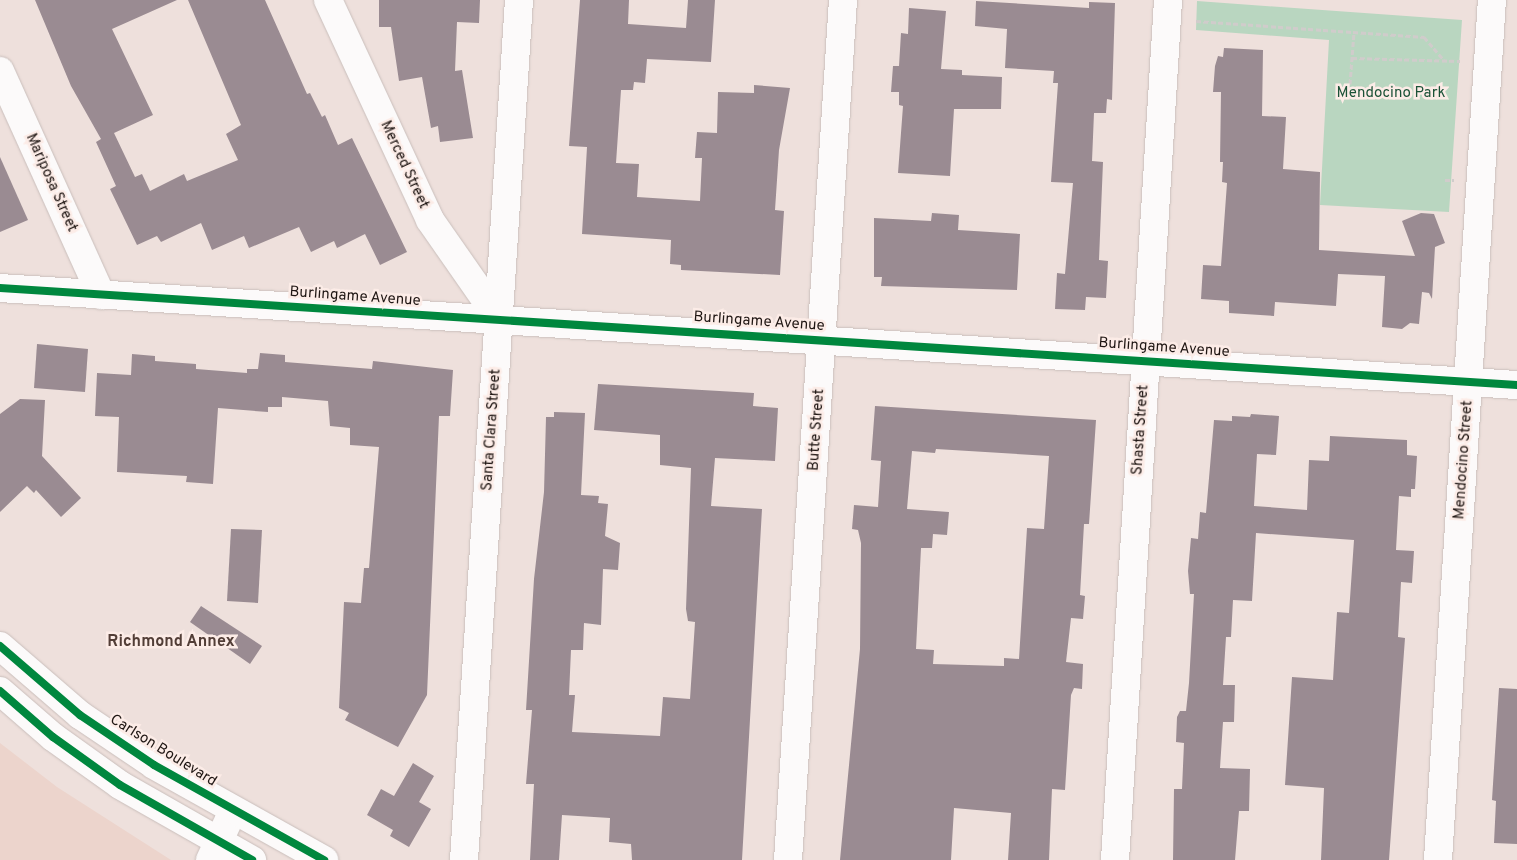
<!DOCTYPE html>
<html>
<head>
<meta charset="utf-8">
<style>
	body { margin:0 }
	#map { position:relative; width:1517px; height:860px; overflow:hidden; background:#eee0dc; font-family:Overpass,sans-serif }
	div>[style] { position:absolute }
	.built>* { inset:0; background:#ecd4cc }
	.green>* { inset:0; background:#b9d6c0 }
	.building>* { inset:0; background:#9a8b92 }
	.path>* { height:3px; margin-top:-1.5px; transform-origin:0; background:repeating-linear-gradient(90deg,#d0cccb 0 5px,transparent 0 7.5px) }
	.roads { filter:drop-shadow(0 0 1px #c9bebb) drop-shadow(0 0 1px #c9bebb) }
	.minor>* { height:28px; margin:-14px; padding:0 14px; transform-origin:14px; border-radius:14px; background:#fcfafa }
	.major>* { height:28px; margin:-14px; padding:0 14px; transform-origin:14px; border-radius:14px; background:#fcfafa }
	.cycleway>* { height:8px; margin:-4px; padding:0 4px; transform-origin:4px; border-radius:4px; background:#00873e }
	span { translate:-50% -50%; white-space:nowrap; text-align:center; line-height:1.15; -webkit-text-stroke:5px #fcece7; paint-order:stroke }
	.park-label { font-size:15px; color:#1b5237 }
	.street-label { font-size:15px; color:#1f1613 }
	.neighbourhood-label { font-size:16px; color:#523e37; font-weight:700 }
</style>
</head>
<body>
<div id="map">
	<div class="built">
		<i style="clip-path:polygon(0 743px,57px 787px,171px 860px,0 860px)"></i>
	</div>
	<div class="green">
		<i style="clip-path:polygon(1197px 1px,1462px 20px,1449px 212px,1320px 205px,1329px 40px,1196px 30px)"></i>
	</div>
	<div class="building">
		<i style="clip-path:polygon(35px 0,177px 0,112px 29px,153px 115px,114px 133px,135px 177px,142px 174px,150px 191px,184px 174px,187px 181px,238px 160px,226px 134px,241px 125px,188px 0,265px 0,307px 94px,310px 93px,322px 117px,325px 115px,338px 145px,352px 138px,407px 252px,380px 265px,365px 234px,337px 248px,334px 241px,311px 252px,299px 227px,249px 248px,244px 236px,212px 250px,201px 223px,161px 242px,157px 236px,137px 245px,110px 189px,116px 186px,96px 142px,101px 139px,71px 86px)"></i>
		<i style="clip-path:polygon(379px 0,480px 0,479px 23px,457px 22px,455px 71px,462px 70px,473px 138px,440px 142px,438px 126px,431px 128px,422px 77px,399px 81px,391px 27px,379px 27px)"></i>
		<i style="clip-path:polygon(580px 0,629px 0,628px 24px,686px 28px,688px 0,715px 0,711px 62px,647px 59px,645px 83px,634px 82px,633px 90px,621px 90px,616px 163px,639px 164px,637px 197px,700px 201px,702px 158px,695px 158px,697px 132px,717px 133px,718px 92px,754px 93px,754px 85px,790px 88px,779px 150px,775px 210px,784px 211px,780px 275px,681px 270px,681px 265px,670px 264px,671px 240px,582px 234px,587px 147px,569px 146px)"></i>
		<i style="clip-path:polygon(976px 1px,1089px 8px,1089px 2px,1115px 3px,1112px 100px,1107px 99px,1106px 113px,1094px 113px,1092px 161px,1103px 162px,1099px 260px,1108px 261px,1106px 298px,1086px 297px,1085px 310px,1055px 309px,1057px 273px,1065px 274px,1073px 183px,1051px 182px,1058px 83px,1053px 83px,1054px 71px,1005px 68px,1007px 29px,975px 26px)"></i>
		<i style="clip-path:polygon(909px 8px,946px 11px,941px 69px,962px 70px,962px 75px,1002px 77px,1001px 109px,954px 109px,950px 176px,898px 173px,903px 106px,899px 105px,899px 92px,891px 92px,893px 66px,899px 66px,901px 33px,908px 34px)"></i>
		<i style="clip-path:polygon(1224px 48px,1263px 50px,1262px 116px,1286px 117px,1283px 169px,1320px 172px,1319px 250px,1415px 256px,1402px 221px,1421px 213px,1434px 214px,1445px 243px,1435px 247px,1432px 299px,1429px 293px,1422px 292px,1419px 324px,1410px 323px,1402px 329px,1382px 327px,1385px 276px,1338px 274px,1336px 306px,1275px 302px,1274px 316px,1229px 313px,1229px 301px,1201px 299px,1203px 265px,1221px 266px,1227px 183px,1222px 182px,1223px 162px,1220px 162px,1221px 92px,1213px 92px,1215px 66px,1218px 56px,1223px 57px)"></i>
		<i style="clip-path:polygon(0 157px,28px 220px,0 232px)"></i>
		<i style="clip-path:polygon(932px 213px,959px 215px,958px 230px,1020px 234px,1017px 290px,881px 286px,882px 277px,874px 277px,874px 218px,931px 221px)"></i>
		<i style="clip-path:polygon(37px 344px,88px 349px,85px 392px,34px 388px)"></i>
		<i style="clip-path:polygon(260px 353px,285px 355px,285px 362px,372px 369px,373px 361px,453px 370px,450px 416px,439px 416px,427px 695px,398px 747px,345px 720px,349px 713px,339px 708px,344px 602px,361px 603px,364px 568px,369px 568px,379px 447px,350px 445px,350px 428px,330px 426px,328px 401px,282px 397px,282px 407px,268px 407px,268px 412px,218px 408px,213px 484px,186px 482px,187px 476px,117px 472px,119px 417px,95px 416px,97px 373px,131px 375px,132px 354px,155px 356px,155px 361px,196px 364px,196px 369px,247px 373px,247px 369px,258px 369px)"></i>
		<i style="clip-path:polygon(598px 384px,754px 393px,753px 406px,778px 408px,775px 461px,715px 458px,711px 506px,762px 509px,742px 860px,632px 860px,631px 844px,609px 842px,610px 818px,562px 815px,559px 860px,530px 860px,534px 784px,526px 784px,532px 710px,526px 710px,534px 579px,544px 492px,546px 417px,554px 417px,554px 412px,585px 413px,581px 495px,599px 496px,598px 503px,608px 504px,605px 536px,620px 543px,618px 570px,603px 569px,601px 625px,584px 623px,583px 650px,571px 650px,569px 695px,575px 695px,572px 732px,660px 736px,663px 697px,690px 699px,695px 622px,688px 621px,686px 609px,691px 468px,660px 465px,660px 435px,594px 430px)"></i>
		<i style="clip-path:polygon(20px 399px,45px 400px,42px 456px,81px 498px,61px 517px,36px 490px,34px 493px,27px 486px,0 512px,0 414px)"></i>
		<i style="clip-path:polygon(evenodd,875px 406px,1096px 420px,1089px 524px,1084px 524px,1080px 595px,1085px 596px,1083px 619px,1071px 618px,1066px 662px,1083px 664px,1082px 689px,1074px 688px,1071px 695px,1065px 790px,1052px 789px,1049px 860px,1008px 860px,1011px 813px,954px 808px,951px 860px,840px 860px,860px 649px,861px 543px,858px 530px,852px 529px,854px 505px,878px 507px,881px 461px,871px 460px,875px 406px,936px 449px,1049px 456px,1044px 529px,1027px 528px,1019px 659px,1004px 658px,1004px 666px,933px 664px,934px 650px,916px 649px,921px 548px,932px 548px,933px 534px,947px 535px,949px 512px,907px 509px,912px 451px,935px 453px,936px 449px)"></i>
		<i style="clip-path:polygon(1251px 414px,1279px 416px,1276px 455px,1257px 454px,1254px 506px,1307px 510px,1309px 460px,1329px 461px,1330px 436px,1407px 440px,1407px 455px,1417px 456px,1415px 489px,1411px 489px,1411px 497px,1399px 496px,1396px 550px,1414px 551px,1412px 583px,1401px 582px,1398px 637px,1405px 638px,1389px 860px,1321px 860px,1324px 788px,1285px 785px,1292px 677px,1333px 680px,1337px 612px,1349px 613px,1354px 540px,1256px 533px,1252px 601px,1233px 600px,1231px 637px,1226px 637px,1223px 685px,1235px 685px,1234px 722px,1223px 722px,1220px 768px,1250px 769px,1249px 811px,1239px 811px,1235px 860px,1173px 860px,1174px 789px,1182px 789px,1184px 743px,1176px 742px,1177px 717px,1180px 711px,1186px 711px,1189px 683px,1194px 594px,1190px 594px,1188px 571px,1191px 538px,1198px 539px,1200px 512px,1206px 513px,1214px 420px,1232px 421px,1232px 416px,1250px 417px)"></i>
		<i style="clip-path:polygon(231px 529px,262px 530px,258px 603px,227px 601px)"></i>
		<i style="clip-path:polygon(201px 606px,262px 646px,250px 664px,190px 622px)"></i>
		<i style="clip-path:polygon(1499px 688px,1517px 689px,1517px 844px,1494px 843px,1496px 801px,1492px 800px)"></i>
		<i style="clip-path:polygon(413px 763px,434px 776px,419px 802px,431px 809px,409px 847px,390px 836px,393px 830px,367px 815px,381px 789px,394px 796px)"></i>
	</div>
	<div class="path">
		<i style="left:1196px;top:21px;width:229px;rotate:4deg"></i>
		<i style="left:1424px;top:37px;width:30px;rotate:49deg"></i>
		<i style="left:1352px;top:58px;width:108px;rotate:1.6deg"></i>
		<i style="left:1350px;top:84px;width:52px;rotate:-85.6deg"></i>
		<i style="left:1445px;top:180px;width:9px"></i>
	</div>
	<div class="roads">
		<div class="minor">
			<i style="left:328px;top:0;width:242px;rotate:65.1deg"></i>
			<i style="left:430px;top:220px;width:121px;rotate:55.1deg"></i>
			<i style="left:0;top:71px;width:246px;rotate:65.7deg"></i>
			<i style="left:0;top:288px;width:1520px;rotate:3.66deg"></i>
			<i style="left:210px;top:860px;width:54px;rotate:-64.9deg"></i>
			<i style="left:464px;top:860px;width:862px;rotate:-86.34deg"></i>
			<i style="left:788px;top:860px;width:862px;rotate:-86.34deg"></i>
			<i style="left:1115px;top:860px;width:862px;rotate:-86.47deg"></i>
			<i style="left:1438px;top:860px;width:862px;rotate:-86.41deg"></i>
		</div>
		<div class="major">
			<i style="left:0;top:646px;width:106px;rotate:40.8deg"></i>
			<i style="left:80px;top:715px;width:89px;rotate:34deg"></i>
			<i style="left:154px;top:765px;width:195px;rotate:29.2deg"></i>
			<i style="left:0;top:691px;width:70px;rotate:41deg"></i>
			<i style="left:53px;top:737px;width:82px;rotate:35.6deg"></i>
			<i style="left:120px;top:785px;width:152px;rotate:29.6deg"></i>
		</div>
	</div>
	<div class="cycleway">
		<i style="left:0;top:288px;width:1520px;rotate:3.66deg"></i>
		<i style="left:0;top:646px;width:106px;rotate:40.8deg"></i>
		<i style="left:80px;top:715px;width:89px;rotate:34deg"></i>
		<i style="left:154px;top:765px;width:195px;rotate:29.2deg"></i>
		<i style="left:0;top:691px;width:70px;rotate:41deg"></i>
		<i style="left:53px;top:737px;width:82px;rotate:35.6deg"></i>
		<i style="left:120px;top:785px;width:152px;rotate:29.6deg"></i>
	</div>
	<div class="park-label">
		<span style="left:1391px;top:94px">Mendocino Park</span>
	</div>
	<div class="street-label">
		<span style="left:404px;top:165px;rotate:65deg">Merced Street</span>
		<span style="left:51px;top:183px;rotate:66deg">Mariposa Street</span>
		<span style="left:355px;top:297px;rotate:4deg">Burlingame Avenue</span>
		<span style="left:759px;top:322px;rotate:4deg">Burlingame Avenue</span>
		<span style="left:1164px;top:348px;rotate:4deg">Burlingame Avenue</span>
		<span style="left:492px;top:430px;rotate:-86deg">Santa Clara Street</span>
		<span style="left:817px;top:430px;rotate:-86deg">Butte Street</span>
		<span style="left:1141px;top:430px;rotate:-86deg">Shasta Street</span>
		<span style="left:1464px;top:460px;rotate:-86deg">Mendocino Street</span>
		<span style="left:163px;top:751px;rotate:32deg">Carlson Boulevard</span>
	</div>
	<div class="neighbourhood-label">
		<span style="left:171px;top:642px">Richmond Annex</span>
	</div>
</div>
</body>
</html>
